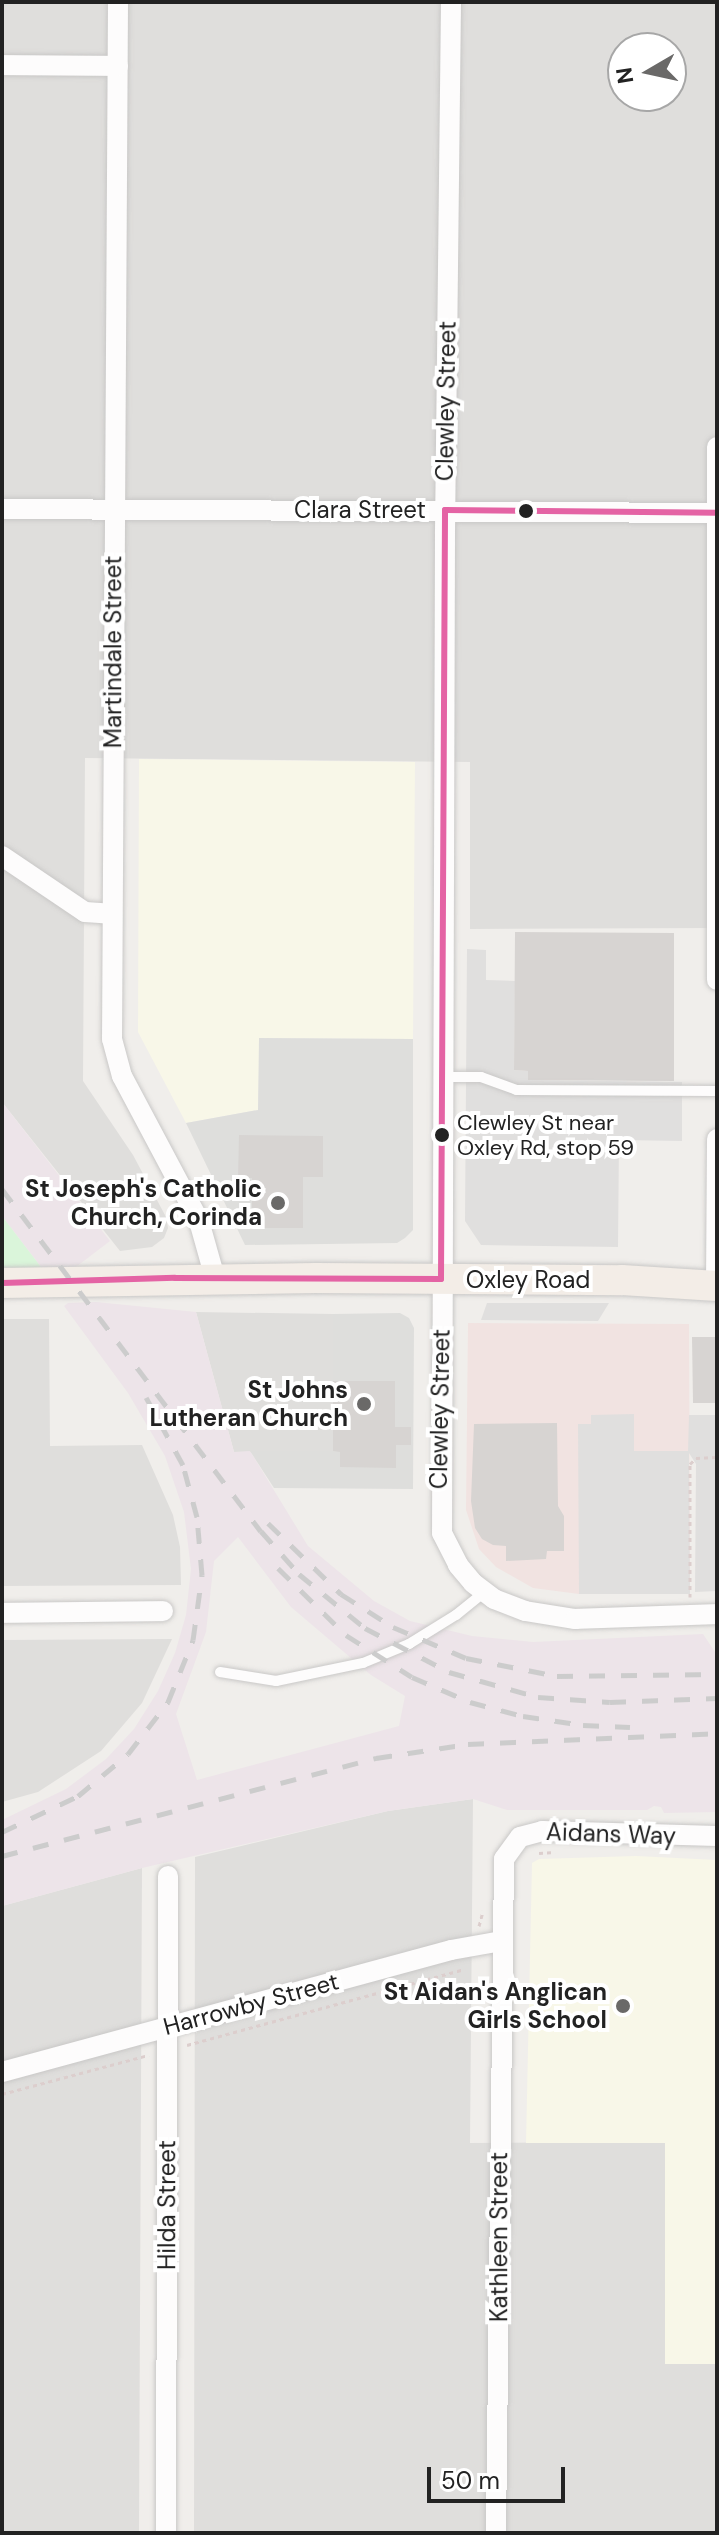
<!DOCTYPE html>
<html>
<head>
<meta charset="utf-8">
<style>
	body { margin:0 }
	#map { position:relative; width:719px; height:2535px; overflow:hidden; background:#f0eeeb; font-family:"DM Sans",sans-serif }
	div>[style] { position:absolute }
	.residential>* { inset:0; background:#dfdedc }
	.commercial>* { inset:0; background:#f1e3e1 }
	.industrial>* { inset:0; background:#ede4e9 }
	.education>* { inset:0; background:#f8f7e8 }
	.religious>* { inset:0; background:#dededc }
	.park>* { inset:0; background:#daf5da }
	.parking>* { inset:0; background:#e0dfde }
	.building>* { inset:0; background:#d7d4d2 }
	.path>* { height:3px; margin-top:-1.5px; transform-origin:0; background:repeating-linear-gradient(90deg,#dccecd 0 4px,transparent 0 8px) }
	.roads { filter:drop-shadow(0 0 2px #c9c8c7) drop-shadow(0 0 2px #c9c8c7) }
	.service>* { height:10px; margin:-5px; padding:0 5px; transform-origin:5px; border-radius:5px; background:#fdfcfc }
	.minor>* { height:20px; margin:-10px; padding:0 10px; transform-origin:10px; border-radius:10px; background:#fdfcfc }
	.primary>* { height:30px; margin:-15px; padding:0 15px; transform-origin:15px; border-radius:15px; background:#f3ede7 }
	.rail>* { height:5px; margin-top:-2.5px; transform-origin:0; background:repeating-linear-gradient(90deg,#ccc 0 16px,transparent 0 32px) }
	.bus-1>* { height:6px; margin:-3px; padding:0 3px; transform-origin:3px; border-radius:3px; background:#e463a4 }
	.dots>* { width:22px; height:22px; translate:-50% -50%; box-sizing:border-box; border:4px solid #fff; border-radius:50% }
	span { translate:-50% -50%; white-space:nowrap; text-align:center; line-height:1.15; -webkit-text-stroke:8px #fff; paint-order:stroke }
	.bus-label { font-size:22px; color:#222 }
	.left { translate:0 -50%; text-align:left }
	.street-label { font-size:24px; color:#222 }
	.poi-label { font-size:24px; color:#222; font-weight:700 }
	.right { translate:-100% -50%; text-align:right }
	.frame { position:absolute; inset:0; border:4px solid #222; pointer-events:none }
	.north { position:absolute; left:607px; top:32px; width:80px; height:80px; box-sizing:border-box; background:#fff; border:2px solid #a7a7a7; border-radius:50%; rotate:261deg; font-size:22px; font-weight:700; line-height:32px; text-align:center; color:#222 }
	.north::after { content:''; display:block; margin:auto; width:28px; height:36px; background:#6a6968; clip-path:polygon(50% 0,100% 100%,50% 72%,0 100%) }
	.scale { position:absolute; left:427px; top:2467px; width:138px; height:36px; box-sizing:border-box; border:4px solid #222; border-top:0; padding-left:10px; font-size:24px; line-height:28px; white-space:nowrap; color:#222; -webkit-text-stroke:6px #fff; paint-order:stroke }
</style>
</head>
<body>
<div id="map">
	<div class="residential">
		<i style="clip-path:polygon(evenodd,2px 2px,717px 2px,717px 928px,470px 929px,470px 762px,85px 758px,83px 1081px,133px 1155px,166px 1217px,168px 1228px,164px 1238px,152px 1247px,120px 1251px,2px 1102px,2px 2px,623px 48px,671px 48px,671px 96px,623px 96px,623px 48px)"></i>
		<i style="clip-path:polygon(196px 1312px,333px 1314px,333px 1451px,234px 1452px)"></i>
		<i style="clip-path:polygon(2px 1319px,49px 1319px,50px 1446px,142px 1445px,173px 1515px,180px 1547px,181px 1585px,2px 1586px)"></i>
		<i style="clip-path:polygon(172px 1639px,142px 1703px,101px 1751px,38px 1792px,2px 1802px,2px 1640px)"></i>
		<i style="clip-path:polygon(473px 1799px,470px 2143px,665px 2142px,665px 2364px,717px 2364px,717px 2533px,194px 2533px,195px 1857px,388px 1811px)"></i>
		<i style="clip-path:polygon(142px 1868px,139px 2533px,2px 2533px,2px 1906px)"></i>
	</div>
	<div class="commercial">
		<i style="clip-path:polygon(468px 1323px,689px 1324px,690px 1594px,579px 1594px,533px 1588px,496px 1567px,479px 1549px,466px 1510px)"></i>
	</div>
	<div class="industrial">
		<i style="clip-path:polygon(2px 1102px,110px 1241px,72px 1270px,44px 1271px,2px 1216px)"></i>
		<i style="clip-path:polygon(evenodd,96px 1302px,196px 1312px,234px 1452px,250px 1451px,308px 1546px,374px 1601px,410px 1621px,472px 1636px,533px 1642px,703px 1634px,717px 1655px,717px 1812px,664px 1813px,661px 1807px,654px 1806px,647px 1810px,507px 1810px,473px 1799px,388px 1811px,142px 1868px,2px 1906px,2px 1820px,66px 1789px,106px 1759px,134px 1729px,158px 1691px,175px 1653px,186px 1615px,191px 1569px,184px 1512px,165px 1456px,128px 1393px,64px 1306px,68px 1303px,96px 1302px,238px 1537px,291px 1607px,371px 1675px,405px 1696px,399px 1726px,197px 1780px,176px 1714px,206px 1632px,214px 1561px,238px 1537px)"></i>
	</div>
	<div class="education">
		<i style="clip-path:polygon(139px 759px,415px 762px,413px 1039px,260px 1038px,258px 1110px,186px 1123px,138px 1032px)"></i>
		<i style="clip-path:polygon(636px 1856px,717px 1860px,717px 2364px,665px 2364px,665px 2143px,526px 2143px,532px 1863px,539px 1859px)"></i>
	</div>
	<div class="religious">
		<i style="clip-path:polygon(259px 1038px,413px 1039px,413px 1230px,405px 1238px,397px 1243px,245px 1245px,186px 1123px,258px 1110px)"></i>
		<i style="clip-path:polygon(400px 1313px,409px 1318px,414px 1328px,413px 1489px,274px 1488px,250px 1451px,333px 1451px,333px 1314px)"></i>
	</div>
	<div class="park">
		<i style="clip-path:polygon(2px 1216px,44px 1271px,2px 1267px)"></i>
	</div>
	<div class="parking">
		<i style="clip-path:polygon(467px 949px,486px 950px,486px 980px,515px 981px,514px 1070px,528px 1071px,528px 1080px,682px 1082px,682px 1141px,619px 1140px,618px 1247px,481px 1245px,465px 1221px)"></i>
		<i style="clip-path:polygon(487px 1303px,609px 1303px,598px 1321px,481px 1320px)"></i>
		<i style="clip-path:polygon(634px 1414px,634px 1451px,688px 1451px,689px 1415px,717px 1415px,717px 1591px,695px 1592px,696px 1464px,689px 1453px,690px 1594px,579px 1594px,578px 1424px,591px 1424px,591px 1415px)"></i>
	</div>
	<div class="building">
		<i style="clip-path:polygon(515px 932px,674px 933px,674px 1081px,528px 1080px,528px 1071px,514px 1070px)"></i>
		<i style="clip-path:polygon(239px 1135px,323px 1136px,323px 1177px,303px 1177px,303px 1228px,252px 1228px,252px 1178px,238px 1178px)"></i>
		<i style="clip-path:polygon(692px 1337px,717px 1337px,717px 1403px,693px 1403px)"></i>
		<i style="clip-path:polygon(333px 1381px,395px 1381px,395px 1427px,411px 1427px,411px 1445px,396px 1445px,396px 1468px,340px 1467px,340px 1452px,333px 1451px)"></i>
		<i style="clip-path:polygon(557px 1423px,558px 1506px,564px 1516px,564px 1551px,547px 1551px,546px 1559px,506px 1561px,506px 1546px,493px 1545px,482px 1539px,475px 1528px,471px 1501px,474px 1424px)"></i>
	</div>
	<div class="path">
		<i style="left:690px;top:1597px;width:133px;rotate:-90deg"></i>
		<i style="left:690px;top:1464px;width:8px;rotate:-45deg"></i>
		<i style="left:696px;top:1458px;width:19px;rotate:-3deg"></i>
		<i style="left:539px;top:1853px;width:16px;rotate:-4deg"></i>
		<i style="left:479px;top:1926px;width:16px;rotate:-75deg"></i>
		<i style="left:187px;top:2045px;width:288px;rotate:-15.3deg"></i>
		<i style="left:2px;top:2094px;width:152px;rotate:-14.9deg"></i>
	</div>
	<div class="roads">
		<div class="service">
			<i style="left:442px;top:1077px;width:39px"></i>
			<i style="left:481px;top:1077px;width:37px;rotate:20deg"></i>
			<i style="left:516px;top:1090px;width:201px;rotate:0.3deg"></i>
			<i style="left:220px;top:1672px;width:57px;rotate:9.1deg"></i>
			<i style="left:276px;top:1681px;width:89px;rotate:-11.7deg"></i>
			<i style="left:363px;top:1663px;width:50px;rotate:-22.4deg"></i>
			<i style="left:409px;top:1644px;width:55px;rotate:-31.7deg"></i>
			<i style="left:456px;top:1615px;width:36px;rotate:-39deg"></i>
		</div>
		<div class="minor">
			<i style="left:118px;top:2px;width:1037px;rotate:90.33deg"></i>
			<i style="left:112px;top:1039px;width:38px;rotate:75deg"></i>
			<i style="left:122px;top:1076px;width:164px;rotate:62deg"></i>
			<i style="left:199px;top:1221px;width:59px;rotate:74.3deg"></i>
			<i style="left:451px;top:2px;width:532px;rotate:90.65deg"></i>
			<i style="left:445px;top:534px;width:999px;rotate:90.17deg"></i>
			<i style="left:442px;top:1533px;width:36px;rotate:63deg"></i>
			<i style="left:458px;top:1565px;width:23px;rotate:50deg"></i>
			<i style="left:473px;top:1583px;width:26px;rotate:37deg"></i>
			<i style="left:494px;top:1599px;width:33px;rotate:21deg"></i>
			<i style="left:525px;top:1611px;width:51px;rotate:9.1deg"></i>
			<i style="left:575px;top:1619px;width:142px;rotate:-2deg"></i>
			<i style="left:2px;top:65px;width:116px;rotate:0.5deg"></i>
			<i style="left:717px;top:447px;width:533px;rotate:90deg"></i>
			<i style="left:2px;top:509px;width:715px;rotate:0.32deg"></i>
			<i style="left:2px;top:856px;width:100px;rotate:34deg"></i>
			<i style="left:85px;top:912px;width:26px;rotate:4deg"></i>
			<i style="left:716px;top:1286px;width:147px;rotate:-89.6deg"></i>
			<i style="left:2px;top:1613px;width:161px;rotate:-0.7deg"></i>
			<i style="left:2px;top:2072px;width:465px;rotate:-15.2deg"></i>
			<i style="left:451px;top:1950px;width:51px;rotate:-10.2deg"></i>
			<i style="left:166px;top:2533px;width:657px;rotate:-89.83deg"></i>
			<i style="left:496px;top:2533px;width:674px;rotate:-89.32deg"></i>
			<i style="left:504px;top:1859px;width:27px;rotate:-54deg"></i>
			<i style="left:520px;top:1837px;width:23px;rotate:-15deg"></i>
			<i style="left:542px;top:1831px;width:175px;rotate:1.6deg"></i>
		</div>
		<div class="primary">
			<i style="left:2px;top:1283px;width:314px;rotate:-0.9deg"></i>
			<i style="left:316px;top:1278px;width:306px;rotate:0.4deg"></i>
			<i style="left:622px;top:1280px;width:95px;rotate:3.6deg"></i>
		</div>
	</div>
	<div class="rail">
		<i style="left:2px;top:1189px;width:429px;rotate:52.9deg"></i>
		<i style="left:261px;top:1531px;width:57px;rotate:48.5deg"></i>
		<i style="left:299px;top:1574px;width:85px;rotate:39.3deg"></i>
		<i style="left:365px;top:1628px;width:95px;rotate:27.6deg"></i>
		<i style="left:449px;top:1672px;width:92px;rotate:15.7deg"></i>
		<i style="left:538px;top:1697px;width:72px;rotate:4deg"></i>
		<i style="left:610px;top:1702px;width:107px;rotate:-2.1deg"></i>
		<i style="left:268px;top:1523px;width:102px;rotate:44.2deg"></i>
		<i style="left:341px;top:1594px;width:62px;rotate:32.4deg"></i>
		<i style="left:393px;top:1627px;width:79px;rotate:23deg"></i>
		<i style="left:466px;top:1658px;width:93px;rotate:11.2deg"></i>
		<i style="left:557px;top:1676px;width:160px;rotate:-0.7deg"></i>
		<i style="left:278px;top:1568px;width:95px;rotate:44.6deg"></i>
		<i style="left:346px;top:1635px;width:78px;rotate:32.5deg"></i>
		<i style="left:412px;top:1677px;width:63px;rotate:23.3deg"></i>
		<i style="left:470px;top:1702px;width:55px;rotate:14.8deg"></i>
		<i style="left:523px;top:1716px;width:61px;rotate:8.5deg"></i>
		<i style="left:583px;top:1725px;width:47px;rotate:2.4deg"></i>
		<i style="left:2px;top:1832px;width:84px;rotate:-25.3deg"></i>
		<i style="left:78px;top:1796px;width:65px;rotate:-40deg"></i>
		<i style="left:128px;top:1754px;width:66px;rotate:-52.4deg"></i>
		<i style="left:168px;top:1702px;width:67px;rotate:-68deg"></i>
		<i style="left:193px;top:1640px;width:66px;rotate:-82.1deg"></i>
		<i style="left:202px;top:1575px;width:58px;rotate:-94.9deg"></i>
		<i style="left:197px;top:1517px;width:54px;rotate:-105.1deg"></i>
		<i style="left:183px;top:1465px;width:77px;rotate:-118.6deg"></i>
		<i style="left:2px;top:1856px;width:387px;rotate:-14.7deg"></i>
		<i style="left:376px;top:1758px;width:93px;rotate:-8.7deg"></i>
		<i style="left:468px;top:1744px;width:249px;rotate:-2.5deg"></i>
	</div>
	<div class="bus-1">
		<i style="left:445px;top:510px;width:272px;rotate:0.6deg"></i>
		<i style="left:441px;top:1279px;width:769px;rotate:-89.7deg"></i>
		<i style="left:2px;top:1283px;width:173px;rotate:-1.7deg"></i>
		<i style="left:175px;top:1278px;width:266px;rotate:0.2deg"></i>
	</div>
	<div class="dots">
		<i style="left:526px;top:511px;background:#222"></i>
		<i style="left:442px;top:1135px;background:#222"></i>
		<i style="left:278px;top:1203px;background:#6a6968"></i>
		<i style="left:364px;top:1404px;background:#6a6968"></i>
		<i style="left:623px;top:2006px;background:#6a6968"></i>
	</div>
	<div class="bus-label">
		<span class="left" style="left:457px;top:1135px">Clewley St near<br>Oxley Rd, stop 59</span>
	</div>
	<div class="street-label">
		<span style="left:446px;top:401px;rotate:-89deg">Clewley Street</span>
		<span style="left:360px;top:510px">Clara Street</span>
		<span style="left:113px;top:652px;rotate:-90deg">Martindale Street</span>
		<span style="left:528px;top:1280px">Oxley Road</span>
		<span style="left:440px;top:1409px;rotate:-89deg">Clewley Street</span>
		<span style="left:611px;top:1834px;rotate:2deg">Aidans Way</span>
		<span style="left:251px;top:2004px;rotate:-15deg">Harrowby Street</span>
		<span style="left:167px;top:2205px;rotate:-90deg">Hilda Street</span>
		<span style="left:499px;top:2237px;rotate:-90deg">Kathleen Street</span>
	</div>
	<div class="poi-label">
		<span class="right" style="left:262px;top:1203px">St Joseph's Catholic<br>Church, Corinda</span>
		<span class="right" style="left:348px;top:1404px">St Johns<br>Lutheran Church</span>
		<span class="right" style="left:607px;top:2006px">St Aidan's Anglican<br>Girls School</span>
	</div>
	<div class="frame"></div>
	<div class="north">N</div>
	<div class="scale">50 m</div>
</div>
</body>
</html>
